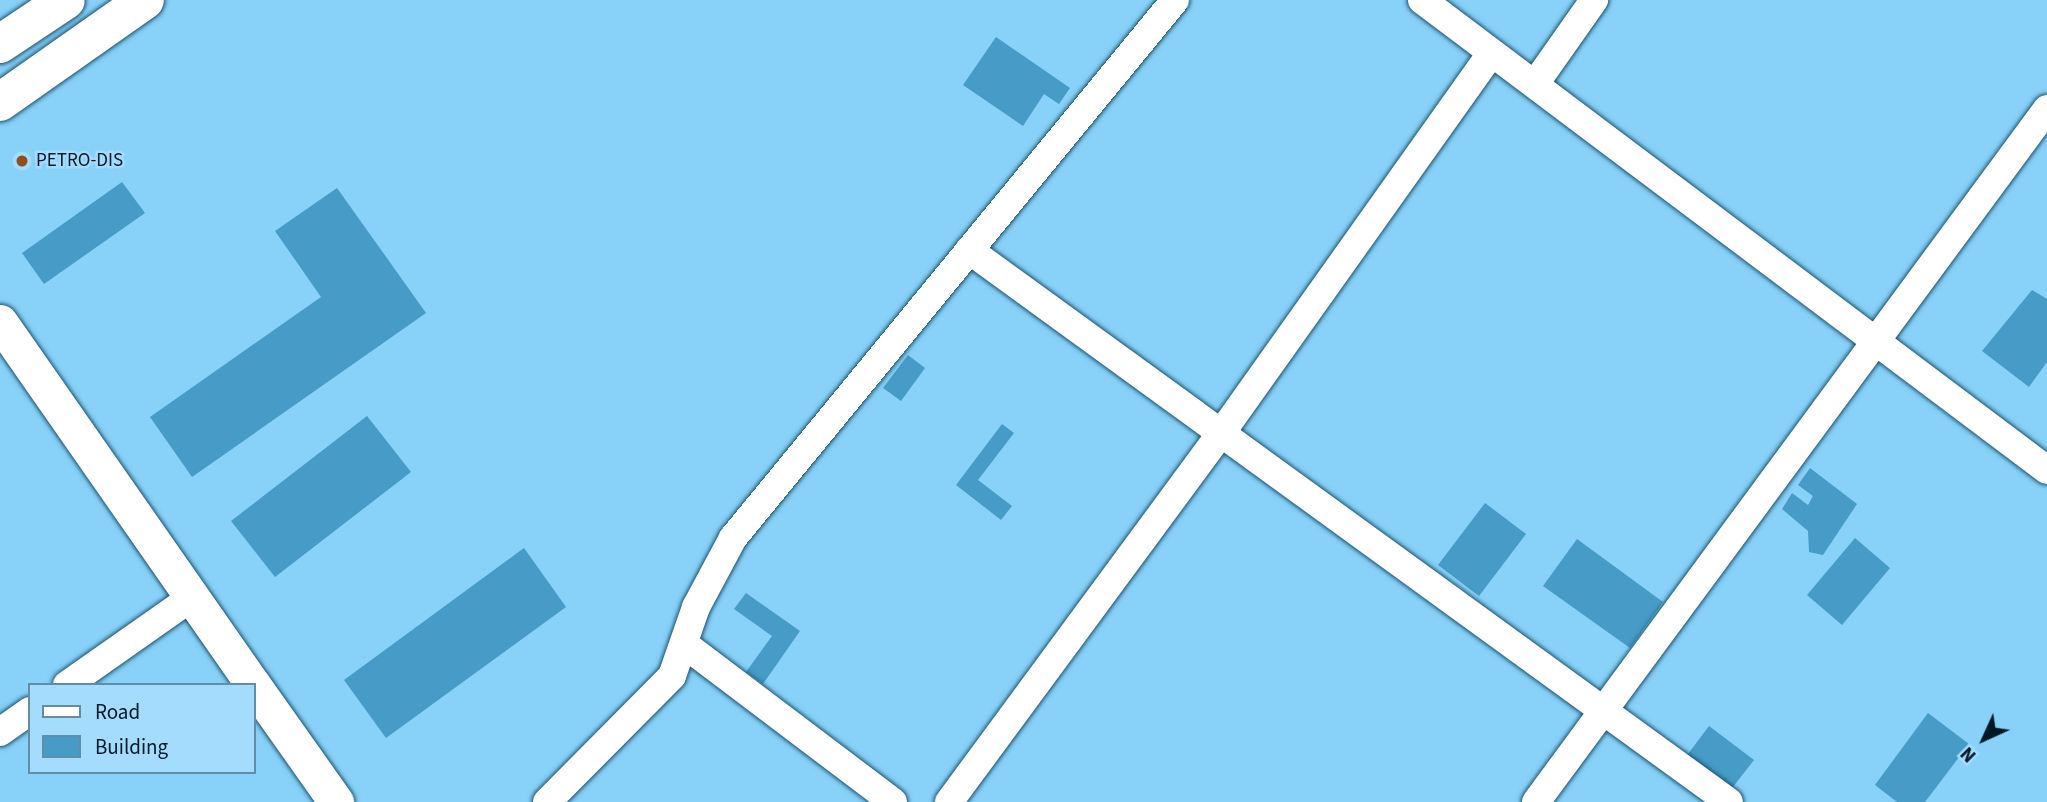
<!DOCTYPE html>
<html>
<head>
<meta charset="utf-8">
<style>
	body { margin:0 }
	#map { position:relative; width:2047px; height:802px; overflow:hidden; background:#88d1f9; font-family:"Source Sans 3",sans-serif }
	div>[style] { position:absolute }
	.building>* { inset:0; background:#469bc7 }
	.roads { filter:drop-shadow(0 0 2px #1b536f) drop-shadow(0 0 2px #1b536f) }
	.minor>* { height:28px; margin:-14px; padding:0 14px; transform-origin:14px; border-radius:14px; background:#fff }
	.tertiary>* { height:35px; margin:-17.5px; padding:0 17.5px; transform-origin:17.5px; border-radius:17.5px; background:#fff }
	.trunk>* { height:38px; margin:-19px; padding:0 19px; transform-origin:19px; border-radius:19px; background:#fff }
	.dots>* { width:19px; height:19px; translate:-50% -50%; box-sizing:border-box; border:4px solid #a3dcfd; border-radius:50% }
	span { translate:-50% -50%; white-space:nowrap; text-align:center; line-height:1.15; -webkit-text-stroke:5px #a3dcfd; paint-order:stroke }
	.poi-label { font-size:19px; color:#001726 }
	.left { translate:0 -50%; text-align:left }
	.legend { position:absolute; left:28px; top:683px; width:228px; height:91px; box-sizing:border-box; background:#a3dcfd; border:2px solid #628da7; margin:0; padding:9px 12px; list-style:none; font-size:21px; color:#001726 }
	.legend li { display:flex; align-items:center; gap:14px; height:35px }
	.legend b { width:35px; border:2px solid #628da7 }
	.north { position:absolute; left:1949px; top:704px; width:70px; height:70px; -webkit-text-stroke:5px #a3dcfd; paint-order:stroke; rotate:225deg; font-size:19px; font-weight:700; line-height:28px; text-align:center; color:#001726 }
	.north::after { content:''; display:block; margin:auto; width:24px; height:32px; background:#001726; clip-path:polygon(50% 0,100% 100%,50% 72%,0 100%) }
</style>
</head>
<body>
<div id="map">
	<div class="building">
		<i style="clip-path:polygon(996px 37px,1070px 88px,1059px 104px,1044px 94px,1023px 126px,963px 85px)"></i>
		<i style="clip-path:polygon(122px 182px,145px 213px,44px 284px,22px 253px)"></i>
		<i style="clip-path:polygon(337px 188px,426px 313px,192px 477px,150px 417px,321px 297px,275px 231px)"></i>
		<i style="clip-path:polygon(2032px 290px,2047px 299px,2047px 362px,2029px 387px,1982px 351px)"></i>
		<i style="clip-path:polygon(908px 355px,925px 368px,901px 401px,883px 388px)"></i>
		<i style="clip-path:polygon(367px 416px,411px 472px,275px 577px,231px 521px)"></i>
		<i style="clip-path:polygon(1002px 424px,1014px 433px,978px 480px,1012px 506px,1001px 520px,956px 485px)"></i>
		<i style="clip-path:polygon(1810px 468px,1857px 504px,1823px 555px,1809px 552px,1808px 531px,1782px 509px,1792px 493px,1808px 505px,1813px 496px,1798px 485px)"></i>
		<i style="clip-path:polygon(1485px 503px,1526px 534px,1479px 596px,1438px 565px)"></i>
		<i style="clip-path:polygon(1855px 538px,1890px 568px,1842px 625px,1807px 595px)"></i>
		<i style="clip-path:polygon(1577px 539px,1663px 602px,1630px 648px,1543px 586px)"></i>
		<i style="clip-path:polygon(524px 548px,566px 607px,386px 738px,344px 680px)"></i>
		<i style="clip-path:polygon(746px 593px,800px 631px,763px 684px,746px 672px,772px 636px,734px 609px)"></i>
		<i style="clip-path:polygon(1928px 713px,1969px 744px,1925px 802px,1897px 802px,1875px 785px)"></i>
		<i style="clip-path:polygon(1709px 726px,1754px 760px,1729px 792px,1685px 758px)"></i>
	</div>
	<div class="roads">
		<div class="minor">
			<i style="left:1422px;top:0;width:782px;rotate:36.94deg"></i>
			<i style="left:1535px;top:84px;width:103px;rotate:-54.9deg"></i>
			<i style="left:969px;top:250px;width:939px;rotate:35.99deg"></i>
			<i style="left:684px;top:644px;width:262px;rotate:37.1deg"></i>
			<i style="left:67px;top:685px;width:151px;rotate:-35.1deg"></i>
			<i style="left:0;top:732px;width:37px;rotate:-35deg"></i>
			<i style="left:547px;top:802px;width:177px;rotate:-45.2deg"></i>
			<i style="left:672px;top:676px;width:73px;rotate:-70.8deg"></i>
			<i style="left:696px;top:607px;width:78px;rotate:-61.8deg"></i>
			<i style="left:733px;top:538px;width:696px;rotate:-50.59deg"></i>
			<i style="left:949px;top:802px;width:460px;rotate:-53.6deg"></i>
			<i style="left:1222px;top:432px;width:465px;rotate:-54.6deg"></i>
			<i style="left:1536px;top:802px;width:861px;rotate:-53.6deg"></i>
		</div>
		<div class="tertiary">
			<i style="left:0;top:322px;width:442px;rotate:55.1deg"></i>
			<i style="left:254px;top:686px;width:142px;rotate:54.7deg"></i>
		</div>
		<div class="trunk">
			<i style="left:0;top:44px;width:79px;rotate:-33.7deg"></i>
			<i style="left:0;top:102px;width:177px;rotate:-35.1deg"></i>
		</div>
	</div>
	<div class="dots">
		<i style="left:22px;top:161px;background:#904f1c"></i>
	</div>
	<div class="poi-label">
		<span class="left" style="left:36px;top:161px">PETRO-DIS</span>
	</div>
	<ul class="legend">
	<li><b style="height:9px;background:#fff"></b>Road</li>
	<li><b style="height:19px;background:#469bc7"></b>Building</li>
	</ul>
	<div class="north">N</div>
</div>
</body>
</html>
